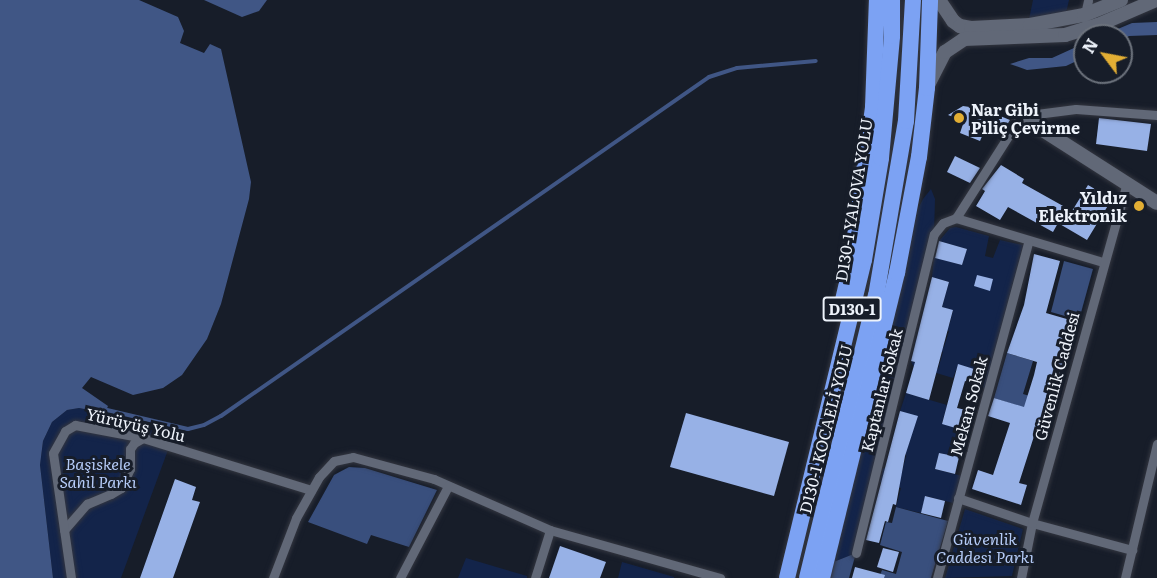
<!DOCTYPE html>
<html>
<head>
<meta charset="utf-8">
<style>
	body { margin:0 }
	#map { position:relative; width:1157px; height:578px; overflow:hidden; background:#171d29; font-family:Literata,serif }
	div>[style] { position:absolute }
	.green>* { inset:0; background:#13244a }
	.forest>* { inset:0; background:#394f7d }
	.water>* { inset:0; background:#405685 }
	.stream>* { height:4px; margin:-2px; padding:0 2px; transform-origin:2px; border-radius:2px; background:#405685 }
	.building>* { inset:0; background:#97b1e6 }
	.roads { filter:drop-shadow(0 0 2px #333640) drop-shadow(0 0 2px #333640) }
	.street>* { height:9px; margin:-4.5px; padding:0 4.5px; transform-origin:4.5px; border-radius:4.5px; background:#616877 }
	.secondary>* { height:14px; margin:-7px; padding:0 7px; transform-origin:7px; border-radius:7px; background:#616877 }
	.highway>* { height:16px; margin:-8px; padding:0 8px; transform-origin:8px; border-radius:8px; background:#7ca2f3 }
	.dots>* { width:16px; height:16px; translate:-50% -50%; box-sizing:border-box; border:3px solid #171d29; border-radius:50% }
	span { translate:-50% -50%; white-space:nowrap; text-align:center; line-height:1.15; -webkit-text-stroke:6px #171d29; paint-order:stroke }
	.shield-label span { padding:2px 4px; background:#171d29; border:2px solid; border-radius:4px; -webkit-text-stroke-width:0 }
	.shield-label { font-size:15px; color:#eef3fb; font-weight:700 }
	.poi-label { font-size:16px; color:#eef3fb; font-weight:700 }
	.left { translate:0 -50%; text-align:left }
	.right { translate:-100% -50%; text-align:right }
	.street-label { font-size:16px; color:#eef3fb }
	.park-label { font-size:16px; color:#b5cbf7; font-style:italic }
	.north { position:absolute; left:1073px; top:24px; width:60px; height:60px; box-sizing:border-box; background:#171d29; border:2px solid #6d737d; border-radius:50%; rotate:302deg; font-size:16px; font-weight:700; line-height:24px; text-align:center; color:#eef3fb }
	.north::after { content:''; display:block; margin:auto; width:21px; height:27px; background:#e2ae34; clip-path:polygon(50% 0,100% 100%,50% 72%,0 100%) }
</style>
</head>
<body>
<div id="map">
	<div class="green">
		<i style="clip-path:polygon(1033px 0,1069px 0,1065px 18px,1028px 24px)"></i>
		<i style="clip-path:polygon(931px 189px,935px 199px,934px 234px,856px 553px,831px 563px,913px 219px,923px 199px)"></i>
		<i style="clip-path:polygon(956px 227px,989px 236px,985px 256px,993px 258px,1000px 240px,1023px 245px,985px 388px,970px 383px,974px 369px,958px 365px,953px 378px,913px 366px,911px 361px,938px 369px,943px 352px,915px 344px,916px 339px,944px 347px,949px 331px,921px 323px,921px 319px,949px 326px,953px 311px,942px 307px,949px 282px,932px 277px,934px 257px,962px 265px,967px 249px,939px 241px,950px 228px)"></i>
		<i style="clip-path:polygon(906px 393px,947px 405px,942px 423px,959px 429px,959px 457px,939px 453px,935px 469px,962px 476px,953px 503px,926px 496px,921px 513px,896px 507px,901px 488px,880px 482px,883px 468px,902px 472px,906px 456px,900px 411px)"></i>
		<i style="clip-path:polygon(79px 408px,119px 417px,172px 439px,121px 578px,53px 578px,40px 465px,43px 441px,52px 422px,67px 410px)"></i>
		<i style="clip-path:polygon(965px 509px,1023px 529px,1012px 576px,945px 578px)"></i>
		<i style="clip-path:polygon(466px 558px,527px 576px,527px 578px,458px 578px)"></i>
		<i style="clip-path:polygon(622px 562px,674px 577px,674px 578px,618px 578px)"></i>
	</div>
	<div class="forest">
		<i style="clip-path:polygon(1064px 261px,1093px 269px,1079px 320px,1051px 312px)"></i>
		<i style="clip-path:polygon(1007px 353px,1033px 361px,1023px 394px,1053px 403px,1014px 424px,1019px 406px,994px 398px)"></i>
		<i style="clip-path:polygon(349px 467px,365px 468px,437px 490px,409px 547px,371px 535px,367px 544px,308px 522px,334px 475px)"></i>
		<i style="clip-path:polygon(896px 507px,948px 521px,931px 578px,879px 578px,882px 570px,896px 574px,902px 552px,880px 545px,886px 522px,892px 523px)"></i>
		<i style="clip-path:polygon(856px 553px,849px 578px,827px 578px,831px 563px)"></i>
	</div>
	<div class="water">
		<i style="clip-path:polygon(0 0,139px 0,178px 17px,184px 31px,180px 43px,204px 53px,210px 44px,221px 49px,251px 182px,249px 199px,221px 304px,207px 339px,182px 375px,163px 388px,133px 395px,91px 377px,82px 388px,108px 406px,105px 413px,79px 408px,67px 410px,52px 422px,43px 441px,40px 465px,53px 578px,0 578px)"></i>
		<i style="clip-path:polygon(204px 0,267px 0,259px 11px,242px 17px)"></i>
		<i style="clip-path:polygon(1157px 22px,1157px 35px,1129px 36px,1121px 40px,1121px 36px,1101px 36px,1132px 23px)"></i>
		<i style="clip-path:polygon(1085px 43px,1085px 57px,1066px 66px,1027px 70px,1010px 64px,1029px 58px,1052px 58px)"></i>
	</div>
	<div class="stream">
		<i style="left:107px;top:410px;width:83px;rotate:13.2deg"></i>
		<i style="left:188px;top:429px;width:16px;rotate:-14deg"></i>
		<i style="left:204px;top:425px;width:19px;rotate:-28deg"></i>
		<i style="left:221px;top:416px;width:594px;rotate:-34.79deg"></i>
		<i style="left:709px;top:77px;width:29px;rotate:-18deg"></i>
		<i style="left:737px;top:68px;width:79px;rotate:-5.1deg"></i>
	</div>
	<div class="building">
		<i style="clip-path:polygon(963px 106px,983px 109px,1010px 120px,1001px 135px,986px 127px,980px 141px,960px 133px,964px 121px,948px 115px)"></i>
		<i style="clip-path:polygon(1099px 118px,1151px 124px,1147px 151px,1096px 144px)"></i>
		<i style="clip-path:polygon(955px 156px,980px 168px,970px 183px,947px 172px)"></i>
		<i style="clip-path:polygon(1001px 165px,1024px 179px,1022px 183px,1072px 211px,1088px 185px,1112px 199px,1087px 240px,1058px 223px,1053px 232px,1008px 207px,1000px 220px,976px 206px,985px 191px,982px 189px)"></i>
		<i style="clip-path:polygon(939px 241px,967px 249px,962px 265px,935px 258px)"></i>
		<i style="clip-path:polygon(1034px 254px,1060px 261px,1046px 313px,1077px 322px,1045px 432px,1036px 430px,1019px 483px,1027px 485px,1021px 505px,972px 489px,978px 470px,993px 475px,1010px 423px,988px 416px,994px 398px,1024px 407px,1034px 375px,1037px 362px,1007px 353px,1024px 305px)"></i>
		<i style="clip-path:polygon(977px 275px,993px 279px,990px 291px,974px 286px)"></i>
		<i style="clip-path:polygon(932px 277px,949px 282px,942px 307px,953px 310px,929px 400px,906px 393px,915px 362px,911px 361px)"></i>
		<i style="clip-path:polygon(958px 364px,974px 369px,970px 383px,965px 381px,957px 408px,966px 410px,959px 429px,942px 424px)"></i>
		<i style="clip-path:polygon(900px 411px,918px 416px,905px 456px,896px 505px,893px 504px,888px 522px,885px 521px,879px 543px,866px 540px)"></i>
		<i style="clip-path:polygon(686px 413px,789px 442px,774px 496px,670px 467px)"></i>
		<i style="clip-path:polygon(939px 453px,959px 457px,955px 474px,935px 469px)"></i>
		<i style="clip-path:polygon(175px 479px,196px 487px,192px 500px,200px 502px,173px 578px,140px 578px)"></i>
		<i style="clip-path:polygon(925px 496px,945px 501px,941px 518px,921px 513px)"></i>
		<i style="clip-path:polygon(560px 546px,606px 562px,600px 578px,549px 578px)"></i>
		<i style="clip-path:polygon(883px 548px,899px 552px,893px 572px,877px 567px)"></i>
		<i style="clip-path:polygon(855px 567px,885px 575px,884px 578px,852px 578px)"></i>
	</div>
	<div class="roads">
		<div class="street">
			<i style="left:1084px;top:18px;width:18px;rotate:-77deg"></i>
			<i style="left:956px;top:218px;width:121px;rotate:-57.5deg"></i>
			<i style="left:1021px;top:116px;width:55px;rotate:-7.3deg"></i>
			<i style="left:1076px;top:109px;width:81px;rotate:4.2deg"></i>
			<i style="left:958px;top:498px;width:78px;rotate:18.7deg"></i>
			<i style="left:1032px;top:523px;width:104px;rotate:15.1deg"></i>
			<i style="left:64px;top:530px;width:35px;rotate:-49deg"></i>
			<i style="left:87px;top:504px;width:26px;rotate:-23deg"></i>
			<i style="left:111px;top:494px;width:12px;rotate:-31deg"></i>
			<i style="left:121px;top:488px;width:21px;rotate:-65deg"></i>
			<i style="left:130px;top:469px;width:20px;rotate:-90deg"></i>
			<i style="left:130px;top:449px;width:7px;rotate:-56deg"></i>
			<i style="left:134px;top:443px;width:10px;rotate:-29deg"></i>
			<i style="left:856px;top:553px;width:328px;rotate:-76.3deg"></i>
			<i style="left:934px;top:234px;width:14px;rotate:-51deg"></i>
			<i style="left:943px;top:223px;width:14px;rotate:-21deg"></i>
			<i style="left:956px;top:218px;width:153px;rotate:16.7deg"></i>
			<i style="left:71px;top:578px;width:126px;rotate:-98.2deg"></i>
			<i style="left:53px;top:453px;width:25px;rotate:-61deg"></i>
			<i style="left:65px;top:431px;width:12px;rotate:-31deg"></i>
			<i style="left:75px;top:425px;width:69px;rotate:10.8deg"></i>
			<i style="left:143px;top:438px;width:176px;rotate:17.2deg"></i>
			<i style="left:273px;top:578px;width:64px;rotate:-69deg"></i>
			<i style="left:296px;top:518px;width:47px;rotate:-60.7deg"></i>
			<i style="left:319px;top:477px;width:22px;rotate:-47deg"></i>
			<i style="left:334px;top:461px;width:19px;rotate:-12deg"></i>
			<i style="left:353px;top:457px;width:84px;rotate:15.2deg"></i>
			<i style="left:434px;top:479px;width:127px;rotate:23.7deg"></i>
			<i style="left:550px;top:530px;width:177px;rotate:15.8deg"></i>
			<i style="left:400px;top:578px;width:104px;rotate:-62.4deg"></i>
			<i style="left:535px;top:578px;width:50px;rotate:-72.6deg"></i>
			<i style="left:937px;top:578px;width:348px;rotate:-74.8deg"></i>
			<i style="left:1021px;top:578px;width:56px;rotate:-78.7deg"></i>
			<i style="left:1032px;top:523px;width:353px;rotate:-74.4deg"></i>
			<i style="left:1125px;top:578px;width:138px;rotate:-76.6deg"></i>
		</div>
		<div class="secondary">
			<i style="left:939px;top:0;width:25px;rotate:56deg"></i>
			<i style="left:953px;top:21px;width:9px;rotate:36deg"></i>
			<i style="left:960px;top:26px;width:11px;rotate:10deg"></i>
			<i style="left:971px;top:28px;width:59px;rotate:-2.9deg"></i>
			<i style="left:1030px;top:25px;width:55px;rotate:-10.5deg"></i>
			<i style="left:1084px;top:15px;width:40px;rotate:-22deg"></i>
			<i style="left:929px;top:83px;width:35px;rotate:-63deg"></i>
			<i style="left:945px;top:52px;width:23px;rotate:-34deg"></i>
			<i style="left:964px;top:39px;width:101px;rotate:-2.3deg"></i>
			<i style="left:1065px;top:35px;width:34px;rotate:-17deg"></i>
			<i style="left:1098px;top:25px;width:63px;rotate:-23.3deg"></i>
			<i style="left:1021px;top:116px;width:161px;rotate:32.6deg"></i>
		</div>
		<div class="highway">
			<i style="left:843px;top:300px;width:37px;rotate:-77deg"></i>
			<i style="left:851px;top:264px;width:159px;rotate:-82deg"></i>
			<i style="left:873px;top:107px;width:107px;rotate:-87.9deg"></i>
			<i style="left:787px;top:578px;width:327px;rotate:-76.4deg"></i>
			<i style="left:864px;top:260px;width:103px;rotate:-80.5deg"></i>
			<i style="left:881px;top:158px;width:122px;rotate:-84.8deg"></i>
			<i style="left:892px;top:36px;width:36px;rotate:-90deg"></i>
			<i style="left:807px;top:578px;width:290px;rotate:-76.3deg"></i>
			<i style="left:876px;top:296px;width:178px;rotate:-80.3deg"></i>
			<i style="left:906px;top:121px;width:121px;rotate:-86.7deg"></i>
			<i style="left:822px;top:578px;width:314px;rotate:-76.2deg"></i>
			<i style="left:897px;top:273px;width:118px;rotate:-79.3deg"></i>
			<i style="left:919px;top:157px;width:69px;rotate:-83.4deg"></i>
			<i style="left:927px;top:88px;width:88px;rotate:-88deg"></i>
		</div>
	</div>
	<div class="dots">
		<i style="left:959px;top:118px;background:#e2ae34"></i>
		<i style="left:1139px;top:206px;background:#e2ae34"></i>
	</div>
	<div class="shield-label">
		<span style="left:852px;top:309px">D130-1</span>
	</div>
	<div class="poi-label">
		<span class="left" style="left:971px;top:118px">Nar Gibi<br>Piliç Çevirme</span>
		<span class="right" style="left:1127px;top:206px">Yıldız<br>Elektronik</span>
	</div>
	<div class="street-label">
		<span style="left:853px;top:200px;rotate:-81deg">D130-1 YALOVA YOLU</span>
		<span style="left:1056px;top:376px;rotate:-75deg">Güvenlik Caddesi</span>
		<span style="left:881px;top:390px;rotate:-76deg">Kaptanlar Sokak</span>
		<span style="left:968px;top:406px;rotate:-75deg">Mekan Sokak</span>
		<span style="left:136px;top:424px;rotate:13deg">Yürüyüş Yolu</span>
		<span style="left:825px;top:429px;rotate:-76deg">D130-1 KOCAELİ YOLU</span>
	</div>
	<div class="park-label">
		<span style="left:98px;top:472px">Başiskele<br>Sahil Parkı</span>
		<span style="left:985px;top:547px">Güvenlik<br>Caddesi Parkı</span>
	</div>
	<div class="north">N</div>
</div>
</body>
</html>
